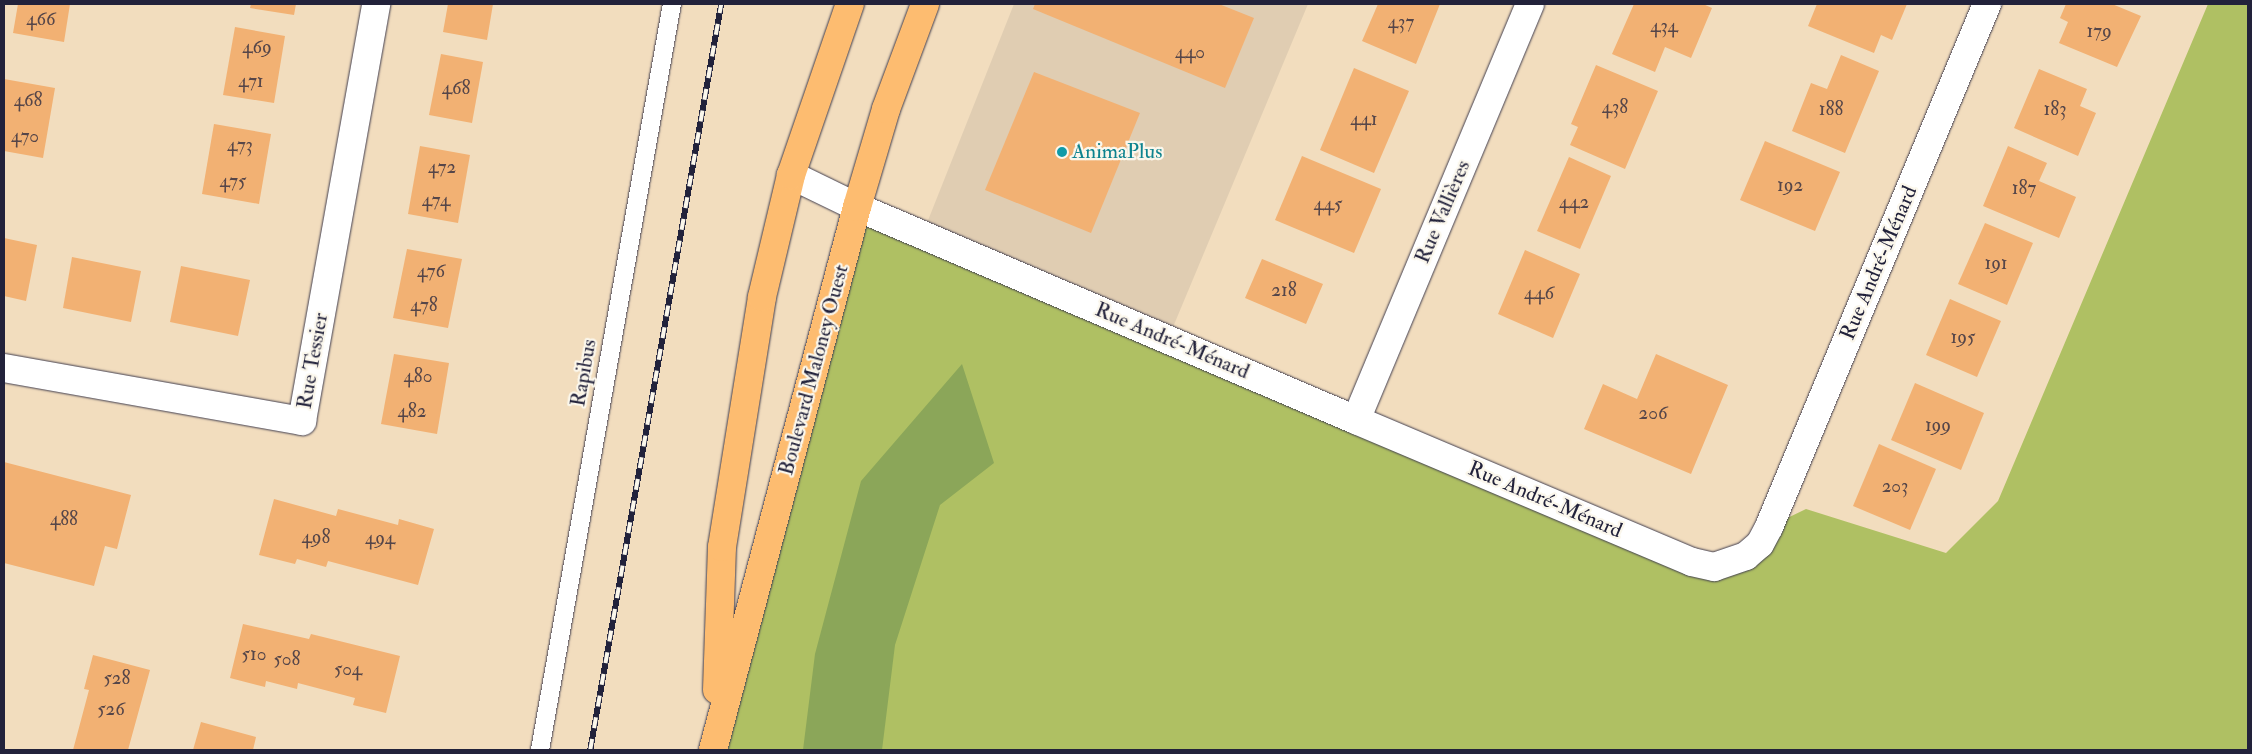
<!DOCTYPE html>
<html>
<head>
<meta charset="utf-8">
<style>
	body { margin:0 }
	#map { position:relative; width:2252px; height:754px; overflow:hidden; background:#f2ddbe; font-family:"IM FELL Double Pica",serif }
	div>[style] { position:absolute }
	.built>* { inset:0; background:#e0cdb2 }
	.green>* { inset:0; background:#afc063 }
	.forest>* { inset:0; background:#8ba659 }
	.building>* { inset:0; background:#f2b173 }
	.roads { filter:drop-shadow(0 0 1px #413e4f) drop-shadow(0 0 1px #413e4f) }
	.service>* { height:18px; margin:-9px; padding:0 9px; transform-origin:9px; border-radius:9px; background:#fff }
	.minor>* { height:28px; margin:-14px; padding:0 14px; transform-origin:14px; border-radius:14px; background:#fff }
	.primary>* { height:28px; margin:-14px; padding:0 14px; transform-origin:14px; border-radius:14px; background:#fdbc70 }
	.rail>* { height:5.5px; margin-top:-2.75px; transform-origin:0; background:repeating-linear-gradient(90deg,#fbf7ec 0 11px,#22223b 0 22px); box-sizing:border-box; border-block:1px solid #22223b }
	.dots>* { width:14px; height:14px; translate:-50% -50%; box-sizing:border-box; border:2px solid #fbf7ec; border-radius:50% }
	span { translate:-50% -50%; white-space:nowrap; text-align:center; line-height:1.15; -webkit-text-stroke:4.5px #fbf7ec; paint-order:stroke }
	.number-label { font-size:19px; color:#564649 }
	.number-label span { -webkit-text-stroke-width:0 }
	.culture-label { font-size:21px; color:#0d838f }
	.left { translate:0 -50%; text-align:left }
	.street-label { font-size:21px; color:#22223b }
	.frame { position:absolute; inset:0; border:5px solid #22223b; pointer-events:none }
</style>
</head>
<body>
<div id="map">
	<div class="built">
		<i style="clip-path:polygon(1014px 4px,1308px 4px,1168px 339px,923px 233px)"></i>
	</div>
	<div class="green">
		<i style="clip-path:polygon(2208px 4px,2248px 4px,2248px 750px,713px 750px,857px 207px,1714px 567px,1769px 527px,1806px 509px,1946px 553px,1998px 501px)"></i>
	</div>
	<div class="forest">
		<i style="clip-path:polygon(962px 364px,994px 463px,940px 505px,895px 645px,882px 750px,803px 750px,815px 654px,861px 481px)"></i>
	</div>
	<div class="building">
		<i style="clip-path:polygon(18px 4px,70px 4px,64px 42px,13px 33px)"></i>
		<i style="clip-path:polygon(251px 4px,296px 4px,294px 15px,250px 8px)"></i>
		<i style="clip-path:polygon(448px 4px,493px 4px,487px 40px,443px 32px)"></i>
		<i style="clip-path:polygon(1035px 4px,1219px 4px,1254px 18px,1225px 88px,1033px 9px)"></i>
		<i style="clip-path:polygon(1378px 4px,1440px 4px,1416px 64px,1362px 41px)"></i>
		<i style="clip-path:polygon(1634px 4px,1703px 4px,1712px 8px,1691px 58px,1665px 47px,1655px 72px,1612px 54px)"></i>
		<i style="clip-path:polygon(1817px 4px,1907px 4px,1892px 40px,1881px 35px,1874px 53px,1808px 26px)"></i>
		<i style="clip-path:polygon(2066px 4px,2112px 4px,2141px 16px,2117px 67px,2059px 43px,2068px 22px,2060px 18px)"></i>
		<i style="clip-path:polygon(235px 27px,285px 36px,274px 103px,223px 95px)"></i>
		<i style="clip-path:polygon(441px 54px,483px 62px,472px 123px,429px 115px)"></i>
		<i style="clip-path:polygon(1841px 55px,1879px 71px,1845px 153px,1792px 131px,1811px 83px,1827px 89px)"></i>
		<i style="clip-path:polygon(1596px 65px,1658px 91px,1625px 169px,1570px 145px,1578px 127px,1571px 124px)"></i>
		<i style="clip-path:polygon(1354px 68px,1409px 91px,1374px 173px,1320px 150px)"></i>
		<i style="clip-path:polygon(2039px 69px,2087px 89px,2080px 106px,2096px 113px,2078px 156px,2014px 128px)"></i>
		<i style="clip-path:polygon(1034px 72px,1140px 113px,1091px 233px,985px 190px)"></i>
		<i style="clip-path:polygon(4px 79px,55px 88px,43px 158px,4px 151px)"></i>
		<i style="clip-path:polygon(214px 124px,271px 134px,259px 204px,202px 194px)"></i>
		<i style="clip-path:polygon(1765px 141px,1840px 172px,1815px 231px,1740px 200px)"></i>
		<i style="clip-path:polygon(420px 146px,470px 155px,458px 223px,408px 214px)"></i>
		<i style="clip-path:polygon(2008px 146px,2047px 163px,2039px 181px,2076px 197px,2059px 238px,1983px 206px)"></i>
		<i style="clip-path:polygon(1302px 156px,1381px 189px,1354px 253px,1275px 220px)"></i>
		<i style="clip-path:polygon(1569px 157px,1611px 176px,1580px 249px,1537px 231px)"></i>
		<i style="clip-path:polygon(1985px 223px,2033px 243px,2007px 305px,1958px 284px)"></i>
		<i style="clip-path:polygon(4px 238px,37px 245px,26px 301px,4px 296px)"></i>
		<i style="clip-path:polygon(407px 249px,462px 259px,448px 328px,393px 318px)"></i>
		<i style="clip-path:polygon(1525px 250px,1580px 274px,1553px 338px,1498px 314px)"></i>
		<i style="clip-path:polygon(72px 257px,141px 271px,131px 322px,63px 308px)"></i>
		<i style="clip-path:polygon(1262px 259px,1323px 284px,1306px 324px,1245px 298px)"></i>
		<i style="clip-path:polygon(181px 266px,250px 280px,238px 336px,170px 322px)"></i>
		<i style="clip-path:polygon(1950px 299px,2001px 321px,1977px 377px,1926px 355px)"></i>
		<i style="clip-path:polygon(394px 354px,449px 363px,437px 434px,381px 424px)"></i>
		<i style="clip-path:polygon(1656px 354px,1728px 385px,1691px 474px,1584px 429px,1603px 384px,1637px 399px)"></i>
		<i style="clip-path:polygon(1915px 383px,1984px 413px,1961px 470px,1891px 440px)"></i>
		<i style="clip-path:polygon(1879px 444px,1936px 469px,1910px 530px,1853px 506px)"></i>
		<i style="clip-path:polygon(4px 462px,131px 495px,117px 549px,105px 546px,94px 586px,4px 563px)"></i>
		<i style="clip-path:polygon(274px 499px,336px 516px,338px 509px,398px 525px,399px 519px,434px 529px,418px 585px,328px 561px,326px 567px,297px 559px,295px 564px,259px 555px)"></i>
		<i style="clip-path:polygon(243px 624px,309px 639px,311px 634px,400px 656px,386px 713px,353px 705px,355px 698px,298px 683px,297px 689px,266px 681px,265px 687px,230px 678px)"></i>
		<i style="clip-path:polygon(93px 655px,150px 670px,128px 750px,73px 750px,89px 690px,84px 689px)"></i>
		<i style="clip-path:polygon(201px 722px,256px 737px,253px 750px,193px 750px)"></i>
	</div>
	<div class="roads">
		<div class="service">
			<i style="left:540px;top:750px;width:758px;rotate:-79.97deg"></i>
		</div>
		<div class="minor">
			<i style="left:791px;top:175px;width:73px;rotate:25.9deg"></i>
			<i style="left:857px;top:207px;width:543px;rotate:23.12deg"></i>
			<i style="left:1356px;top:420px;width:365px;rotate:22.9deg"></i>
			<i style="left:1692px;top:562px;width:23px;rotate:13deg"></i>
			<i style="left:1714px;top:567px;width:34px;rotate:-19deg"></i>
			<i style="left:1746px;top:556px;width:18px;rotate:-41deg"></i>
			<i style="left:1760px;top:544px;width:19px;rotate:-62deg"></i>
			<i style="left:1769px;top:527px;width:567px;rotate:-67.37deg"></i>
			<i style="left:4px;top:368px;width:303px;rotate:10.1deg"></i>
			<i style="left:302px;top:421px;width:424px;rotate:-79.9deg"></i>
			<i style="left:1356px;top:420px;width:451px;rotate:-67.3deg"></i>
		</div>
		<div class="primary">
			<i style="left:717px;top:690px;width:143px;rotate:-88deg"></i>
			<i style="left:722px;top:547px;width:253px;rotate:-80.9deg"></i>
			<i style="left:762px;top:297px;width:125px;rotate:-76.6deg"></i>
			<i style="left:791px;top:175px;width:181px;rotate:-71deg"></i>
			<i style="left:713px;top:750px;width:562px;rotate:-75.15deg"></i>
			<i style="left:857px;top:207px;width:102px;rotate:-73.5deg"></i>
			<i style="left:886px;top:109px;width:112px;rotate:-69.6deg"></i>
		</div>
	</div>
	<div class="rail">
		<i style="left:590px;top:750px;width:757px;rotate:-80.04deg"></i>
	</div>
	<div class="dots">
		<i style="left:1062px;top:152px;background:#0f9aa8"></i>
	</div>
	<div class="number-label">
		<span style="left:41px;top:20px">466</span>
		<span style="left:1401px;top:23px">437</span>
		<span style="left:1664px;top:27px">434</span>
		<span style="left:2099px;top:32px">179</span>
		<span style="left:257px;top:48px">469</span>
		<span style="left:1190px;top:53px">440</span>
		<span style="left:251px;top:82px">471</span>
		<span style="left:456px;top:89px">468</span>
		<span style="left:28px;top:101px">468</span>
		<span style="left:1615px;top:108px">438</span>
		<span style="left:1831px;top:110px">188</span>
		<span style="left:2055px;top:110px">183</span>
		<span style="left:1364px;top:120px">441</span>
		<span style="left:25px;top:137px">470</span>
		<span style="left:240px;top:146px">473</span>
		<span style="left:442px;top:168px">472</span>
		<span style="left:233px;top:182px">475</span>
		<span style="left:1790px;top:186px">192</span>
		<span style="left:2024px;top:189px">187</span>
		<span style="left:436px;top:201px">474</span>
		<span style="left:1574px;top:203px">442</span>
		<span style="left:1328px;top:205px">445</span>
		<span style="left:1996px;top:264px">191</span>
		<span style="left:431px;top:272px">476</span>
		<span style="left:1284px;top:291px">218</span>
		<span style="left:1539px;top:294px">446</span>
		<span style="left:424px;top:306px">478</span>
		<span style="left:1963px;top:338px">195</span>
		<span style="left:418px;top:377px">480</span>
		<span style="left:412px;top:412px">482</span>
		<span style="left:1653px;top:414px">206</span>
		<span style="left:1938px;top:426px">199</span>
		<span style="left:1895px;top:487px">203</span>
		<span style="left:64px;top:520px">488</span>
		<span style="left:316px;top:538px">498</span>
		<span style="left:380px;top:539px">494</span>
		<span style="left:254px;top:655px">510</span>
		<span style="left:287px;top:660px">508</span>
		<span style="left:348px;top:670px">504</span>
		<span style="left:117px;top:679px">528</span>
		<span style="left:111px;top:710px">526</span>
	</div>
	<div class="culture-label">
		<span class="left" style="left:1072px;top:152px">AnimaPlus</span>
	</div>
	<div class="street-label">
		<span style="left:1443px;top:212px;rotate:-67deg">Rue Vallières</span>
		<span style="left:1879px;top:263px;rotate:-67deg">Rue André-Ménard</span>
		<span style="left:1172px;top:341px;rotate:23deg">Rue André-Ménard</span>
		<span style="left:313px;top:361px;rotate:-80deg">Rue Tessier</span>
		<span style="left:814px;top:370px;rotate:-75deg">Boulevard Maloney Ouest</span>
		<span style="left:584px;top:373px;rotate:-80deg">Rapibus</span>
		<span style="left:1545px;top:500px;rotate:23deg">Rue André-Ménard</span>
	</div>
	<div class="frame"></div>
</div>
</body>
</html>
